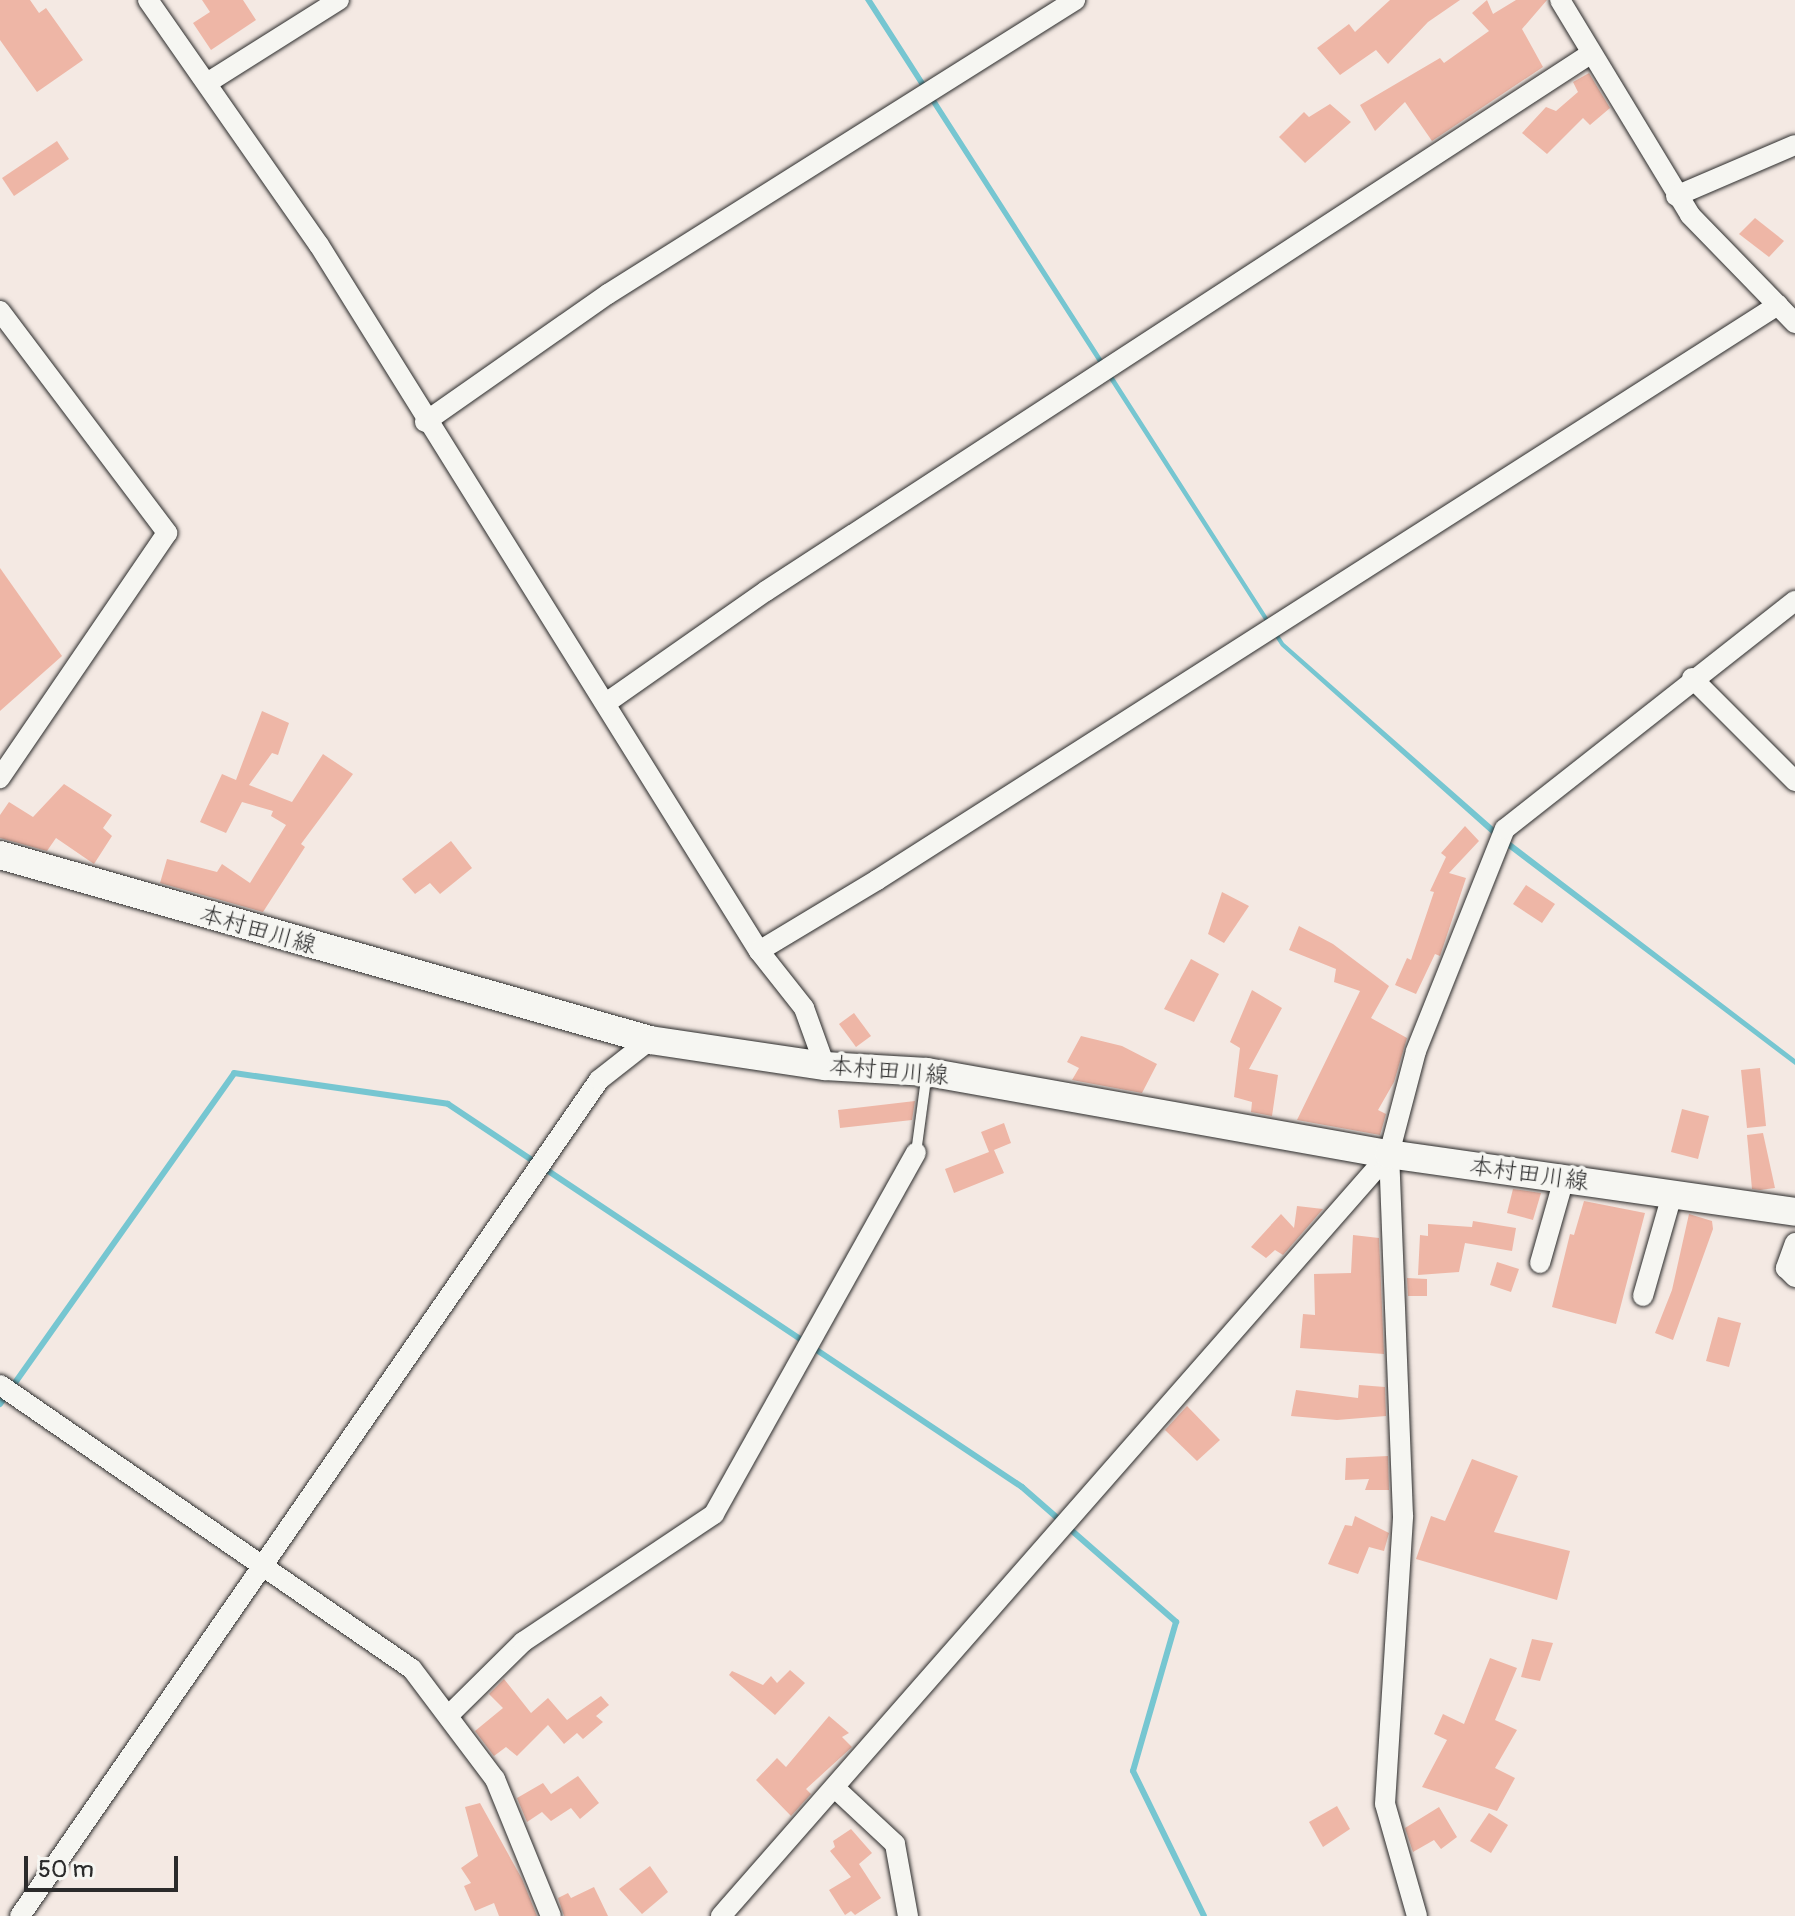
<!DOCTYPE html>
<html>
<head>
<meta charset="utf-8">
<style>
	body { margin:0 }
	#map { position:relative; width:1795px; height:1916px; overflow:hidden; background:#f4e9e3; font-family:Pangolin,"Klee One",sans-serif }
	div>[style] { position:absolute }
	.water>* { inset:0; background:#76c6d1 }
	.stream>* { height:6px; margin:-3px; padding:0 3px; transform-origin:3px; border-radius:3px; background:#76c6d1 }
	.building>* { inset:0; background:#eeb6a6 }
	.roads { filter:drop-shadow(0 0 2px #2b2b2b) drop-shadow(0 0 2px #2b2b2b) }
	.service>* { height:10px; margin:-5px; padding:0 5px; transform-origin:5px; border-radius:5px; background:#f6f6f2 }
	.minor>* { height:20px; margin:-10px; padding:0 10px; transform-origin:10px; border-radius:10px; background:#f6f6f2 }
	.secondary>* { height:28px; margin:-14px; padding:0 14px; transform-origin:14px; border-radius:14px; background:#f6f6f2 }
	span { translate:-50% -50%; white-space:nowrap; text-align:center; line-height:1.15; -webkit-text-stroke:7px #f6f6f2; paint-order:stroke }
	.street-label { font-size:24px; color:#2b2b2b }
	.scale { position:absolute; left:24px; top:1856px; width:154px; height:36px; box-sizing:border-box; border:4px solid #2b2b2b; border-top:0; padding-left:10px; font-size:24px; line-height:28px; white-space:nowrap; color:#2b2b2b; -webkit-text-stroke:6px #f6f6f2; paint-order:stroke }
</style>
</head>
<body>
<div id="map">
	<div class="water">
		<i style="clip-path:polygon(865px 0,872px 0,1284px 643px,1508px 840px,1795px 1059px,1795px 1065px,1503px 844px,1281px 646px)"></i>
	</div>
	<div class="stream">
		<i style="left:0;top:1404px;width:405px;rotate:-54.7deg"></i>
		<i style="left:234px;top:1073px;width:216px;rotate:8.2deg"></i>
		<i style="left:448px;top:1104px;width:690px;rotate:33.71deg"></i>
		<i style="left:1022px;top:1487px;width:205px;rotate:41.2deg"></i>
		<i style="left:1176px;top:1622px;width:155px;rotate:106.1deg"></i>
		<i style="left:1133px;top:1771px;width:161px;rotate:63.9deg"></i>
	</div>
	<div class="building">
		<i style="clip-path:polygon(0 0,30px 0,39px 13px,46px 8px,83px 60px,37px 92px,0 40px)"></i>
		<i style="clip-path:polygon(202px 0,243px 0,256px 20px,211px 50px,193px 23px,210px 12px)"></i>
		<i style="clip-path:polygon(1390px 0,1460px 0,1428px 22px,1388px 64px,1376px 50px,1340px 75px,1317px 48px,1349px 24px,1355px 32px)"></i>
		<i style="clip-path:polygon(1487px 0,1493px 14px,1516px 0,1547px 0,1522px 29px,1543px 67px,1432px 141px,1405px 102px,1375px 131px,1360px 105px,1440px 58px,1444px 63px,1489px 31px,1472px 13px)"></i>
		<i style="clip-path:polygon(1589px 73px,1610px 108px,1590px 125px,1583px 118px,1547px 154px,1522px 133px,1546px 107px,1556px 111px,1578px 92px,1573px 82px)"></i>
		<i style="clip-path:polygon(1330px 104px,1351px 122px,1305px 163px,1279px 137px,1304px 112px,1309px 117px)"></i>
		<i style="clip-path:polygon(57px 141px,69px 159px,14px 196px,2px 178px)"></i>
		<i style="clip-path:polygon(1755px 218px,1784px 241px,1769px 257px,1739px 234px)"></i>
		<i style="clip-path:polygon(0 568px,62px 656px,0 711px)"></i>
		<i style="clip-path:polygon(262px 711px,289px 723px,278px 755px,272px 753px,249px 785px,292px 802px,323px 754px,353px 774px,301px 844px,305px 847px,263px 912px,160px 883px,167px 859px,217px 872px,222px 864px,250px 883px,286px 825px,271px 816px,273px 811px,242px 802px,226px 833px,200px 822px,222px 774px,236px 780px)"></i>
		<i style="clip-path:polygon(64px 784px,112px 815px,103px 828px,112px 836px,94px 864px,56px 838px,47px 851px,0 838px,0 815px,9px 802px,33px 817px)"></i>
		<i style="clip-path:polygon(1465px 826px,1479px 841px,1449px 873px,1466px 878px,1440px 956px,1435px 954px,1416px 994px,1395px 985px,1407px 958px,1411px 960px,1434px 892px,1430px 891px,1446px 857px,1441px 853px)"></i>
		<i style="clip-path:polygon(451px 841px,472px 868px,440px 894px,430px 883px,415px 894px,402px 879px)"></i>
		<i style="clip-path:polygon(1526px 885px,1555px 904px,1542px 923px,1513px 904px)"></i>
		<i style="clip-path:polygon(1222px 892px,1249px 906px,1224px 943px,1208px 934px)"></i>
		<i style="clip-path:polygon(1299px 926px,1333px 944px,1389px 986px,1371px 1018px,1407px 1038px,1394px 1082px,1378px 1110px,1386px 1114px,1380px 1135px,1297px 1120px,1360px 991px,1334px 982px,1336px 969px,1289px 950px)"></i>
		<i style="clip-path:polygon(1191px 959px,1219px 974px,1194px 1022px,1164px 1009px)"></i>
		<i style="clip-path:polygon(1252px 990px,1282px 1008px,1249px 1069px,1278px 1075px,1272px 1116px,1251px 1112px,1252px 1102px,1234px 1097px,1240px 1048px,1230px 1042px)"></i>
		<i style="clip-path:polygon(854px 1013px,871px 1036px,856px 1047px,839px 1024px)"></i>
		<i style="clip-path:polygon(1081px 1036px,1122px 1046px,1157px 1064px,1142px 1093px,1072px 1080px,1079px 1068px,1067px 1062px)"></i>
		<i style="clip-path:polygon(1760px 1068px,1766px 1126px,1747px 1128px,1741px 1070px)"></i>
		<i style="clip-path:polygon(915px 1101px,912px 1120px,840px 1128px,838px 1110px)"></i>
		<i style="clip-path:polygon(1682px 1109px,1709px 1116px,1698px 1159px,1671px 1152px)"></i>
		<i style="clip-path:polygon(1004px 1123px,1011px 1143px,994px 1150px,1004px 1173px,954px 1193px,945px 1169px,989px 1152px,981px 1132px)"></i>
		<i style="clip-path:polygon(1763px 1133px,1775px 1188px,1760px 1190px,1752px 1189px,1747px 1135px)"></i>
		<i style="clip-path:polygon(1513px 1189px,1541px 1193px,1533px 1220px,1507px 1213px)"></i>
		<i style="clip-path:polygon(1584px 1201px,1645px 1213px,1616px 1324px,1552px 1307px,1570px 1234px,1574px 1235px)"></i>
		<i style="clip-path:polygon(1297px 1206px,1323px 1209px,1283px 1255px,1275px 1250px,1266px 1258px,1251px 1247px,1281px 1214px,1294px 1228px)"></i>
		<i style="clip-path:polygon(1689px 1214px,1712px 1221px,1713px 1229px,1673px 1340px,1655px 1333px,1672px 1290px)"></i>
		<i style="clip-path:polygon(1473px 1221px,1516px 1228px,1512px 1251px,1465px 1243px,1459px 1272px,1418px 1275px,1420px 1235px,1428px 1236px,1428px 1224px,1472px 1227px)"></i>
		<i style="clip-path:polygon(1353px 1235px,1379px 1238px,1384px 1354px,1300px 1348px,1303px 1314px,1315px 1315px,1314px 1274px,1351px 1273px)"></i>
		<i style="clip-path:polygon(1497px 1262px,1519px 1269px,1511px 1292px,1490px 1285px)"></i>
		<i style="clip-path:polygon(1407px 1278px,1427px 1279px,1427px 1296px,1408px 1296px)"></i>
		<i style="clip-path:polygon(1718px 1317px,1741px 1323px,1729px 1367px,1706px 1361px)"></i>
		<i style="clip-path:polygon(1359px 1385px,1385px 1387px,1386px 1416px,1337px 1420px,1291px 1416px,1296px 1390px,1358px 1398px)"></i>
		<i style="clip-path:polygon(1187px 1406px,1220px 1440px,1197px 1461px,1165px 1430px)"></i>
		<i style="clip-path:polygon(1388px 1456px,1389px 1490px,1365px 1490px,1369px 1479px,1345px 1480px,1346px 1458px)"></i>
		<i style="clip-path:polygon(1472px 1459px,1518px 1476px,1494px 1532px,1570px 1551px,1557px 1600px,1416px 1559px,1431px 1516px,1445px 1521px)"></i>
		<i style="clip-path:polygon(1355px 1516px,1389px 1533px,1384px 1551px,1369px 1547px,1358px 1574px,1328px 1564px,1345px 1525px,1352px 1526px)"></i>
		<i style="clip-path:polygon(1532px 1639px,1553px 1643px,1540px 1681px,1521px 1677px)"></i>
		<i style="clip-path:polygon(1490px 1658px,1517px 1668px,1495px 1720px,1517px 1730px,1495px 1768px,1515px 1778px,1497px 1811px,1422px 1787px,1447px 1740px,1434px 1734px,1443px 1714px,1464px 1724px)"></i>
		<i style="clip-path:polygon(790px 1670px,805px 1683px,775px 1715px,729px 1675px,732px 1671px,763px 1685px,771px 1676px,777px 1683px)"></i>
		<i style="clip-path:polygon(504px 1679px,531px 1713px,548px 1698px,567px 1720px,601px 1696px,609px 1705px,596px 1716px,603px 1722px,583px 1739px,577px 1733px,564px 1744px,548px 1725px,517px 1756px,506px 1747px,494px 1756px,475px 1731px,503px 1708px,489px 1694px)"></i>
		<i style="clip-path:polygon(829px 1716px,849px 1733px,842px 1737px,852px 1747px,806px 1789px,811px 1794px,791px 1816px,756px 1780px,777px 1758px,786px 1767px)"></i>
		<i style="clip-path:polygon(578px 1776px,599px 1803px,580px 1819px,571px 1808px,551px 1821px,542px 1812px,527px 1822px,517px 1798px,543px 1783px,551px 1794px)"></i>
		<i style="clip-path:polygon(480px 1803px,522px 1879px,537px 1916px,499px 1916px,494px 1903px,475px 1911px,464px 1886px,471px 1883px,461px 1868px,478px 1856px,465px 1807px)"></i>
		<i style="clip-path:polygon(1337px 1806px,1350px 1829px,1323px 1847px,1309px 1822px)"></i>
		<i style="clip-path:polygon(1439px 1807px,1457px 1837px,1441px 1849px,1434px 1840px,1413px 1852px,1405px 1828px)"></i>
		<i style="clip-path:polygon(1489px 1813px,1508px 1825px,1491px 1853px,1470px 1841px)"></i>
		<i style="clip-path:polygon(851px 1829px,872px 1853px,859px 1864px,881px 1898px,855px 1915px,851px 1911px,845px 1915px,829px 1890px,851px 1877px,830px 1851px,835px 1847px,833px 1841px)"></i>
		<i style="clip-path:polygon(650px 1866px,668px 1892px,642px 1914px,619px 1889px)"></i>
		<i style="clip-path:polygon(594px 1887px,608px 1916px,564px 1916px,558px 1898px,568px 1893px,571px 1898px)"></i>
	</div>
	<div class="roads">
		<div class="service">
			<i style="left:916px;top:1153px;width:82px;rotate:-82.3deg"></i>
		</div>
		<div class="minor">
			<i style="left:148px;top:0;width:299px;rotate:55.1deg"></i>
			<i style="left:319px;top:245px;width:832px;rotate:58.07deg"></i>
			<i style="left:759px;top:951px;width:73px;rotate:51.7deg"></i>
			<i style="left:804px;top:1008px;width:62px;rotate:70.1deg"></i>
			<i style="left:1560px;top:0;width:251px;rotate:58.8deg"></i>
			<i style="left:1690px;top:215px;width:151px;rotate:45.8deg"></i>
			<i style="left:207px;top:83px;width:156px;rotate:-32.2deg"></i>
			<i style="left:1676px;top:196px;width:129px;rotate:-23.2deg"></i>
			<i style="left:0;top:311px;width:278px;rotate:53deg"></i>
			<i style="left:167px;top:533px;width:297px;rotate:124.3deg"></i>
			<i style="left:425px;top:422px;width:223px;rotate:-35deg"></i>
			<i style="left:608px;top:294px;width:552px;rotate:-32.19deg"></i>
			<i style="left:1692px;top:678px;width:146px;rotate:45deg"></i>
			<i style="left:606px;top:703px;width:195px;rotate:-35deg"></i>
			<i style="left:766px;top:591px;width:984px;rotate:-33.09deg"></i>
			<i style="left:759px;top:951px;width:138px;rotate:-31deg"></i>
			<i style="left:877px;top:880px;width:1069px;rotate:-32.55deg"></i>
			<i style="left:1795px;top:1243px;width:27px;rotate:110deg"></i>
			<i style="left:1786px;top:1268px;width:13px;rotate:45deg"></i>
			<i style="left:1540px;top:1263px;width:87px;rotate:-74.1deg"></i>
			<i style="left:1643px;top:1296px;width:105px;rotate:-74deg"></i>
			<i style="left:0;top:1385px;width:500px;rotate:34.58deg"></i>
			<i style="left:412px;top:1669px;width:138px;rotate:53deg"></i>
			<i style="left:495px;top:1779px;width:148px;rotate:67.8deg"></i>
			<i style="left:450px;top:1714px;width:103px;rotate:-44.6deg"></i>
			<i style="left:523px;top:1642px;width:230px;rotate:-33.8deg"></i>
			<i style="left:714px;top:1514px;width:414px;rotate:-60.8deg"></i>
			<i style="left:835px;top:1788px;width:82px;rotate:43deg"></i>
			<i style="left:895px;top:1844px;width:73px;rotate:79.8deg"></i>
			<i style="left:20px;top:1916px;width:1017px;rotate:-55.29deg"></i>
			<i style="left:599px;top:1080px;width:65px;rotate:-38.1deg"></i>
			<i style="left:721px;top:1916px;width:1013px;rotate:-48.76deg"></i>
			<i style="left:1417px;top:1916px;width:116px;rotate:-105.9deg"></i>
			<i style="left:1385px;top:1804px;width:289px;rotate:-86.4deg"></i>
			<i style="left:1403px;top:1516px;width:362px;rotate:-92.2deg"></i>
			<i style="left:1389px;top:1154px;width:106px;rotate:-75.3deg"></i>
			<i style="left:1416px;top:1051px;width:239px;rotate:-68.2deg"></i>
			<i style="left:1505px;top:829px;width:369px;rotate:-38.2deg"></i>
		</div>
		<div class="secondary">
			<i style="left:0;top:855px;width:676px;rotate:15.89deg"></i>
			<i style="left:650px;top:1040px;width:177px;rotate:8.5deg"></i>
			<i style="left:825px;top:1066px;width:102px;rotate:3.4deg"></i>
			<i style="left:927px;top:1072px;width:469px;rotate:10.1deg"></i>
			<i style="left:1389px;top:1154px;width:410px;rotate:8.1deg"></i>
		</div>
	</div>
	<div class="street-label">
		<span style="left:258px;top:930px;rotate:16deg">本村田川線</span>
		<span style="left:889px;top:1071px;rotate:5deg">本村田川線</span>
		<span style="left:1529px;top:1174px;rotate:8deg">本村田川線</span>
	</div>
	<div class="scale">50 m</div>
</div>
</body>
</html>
